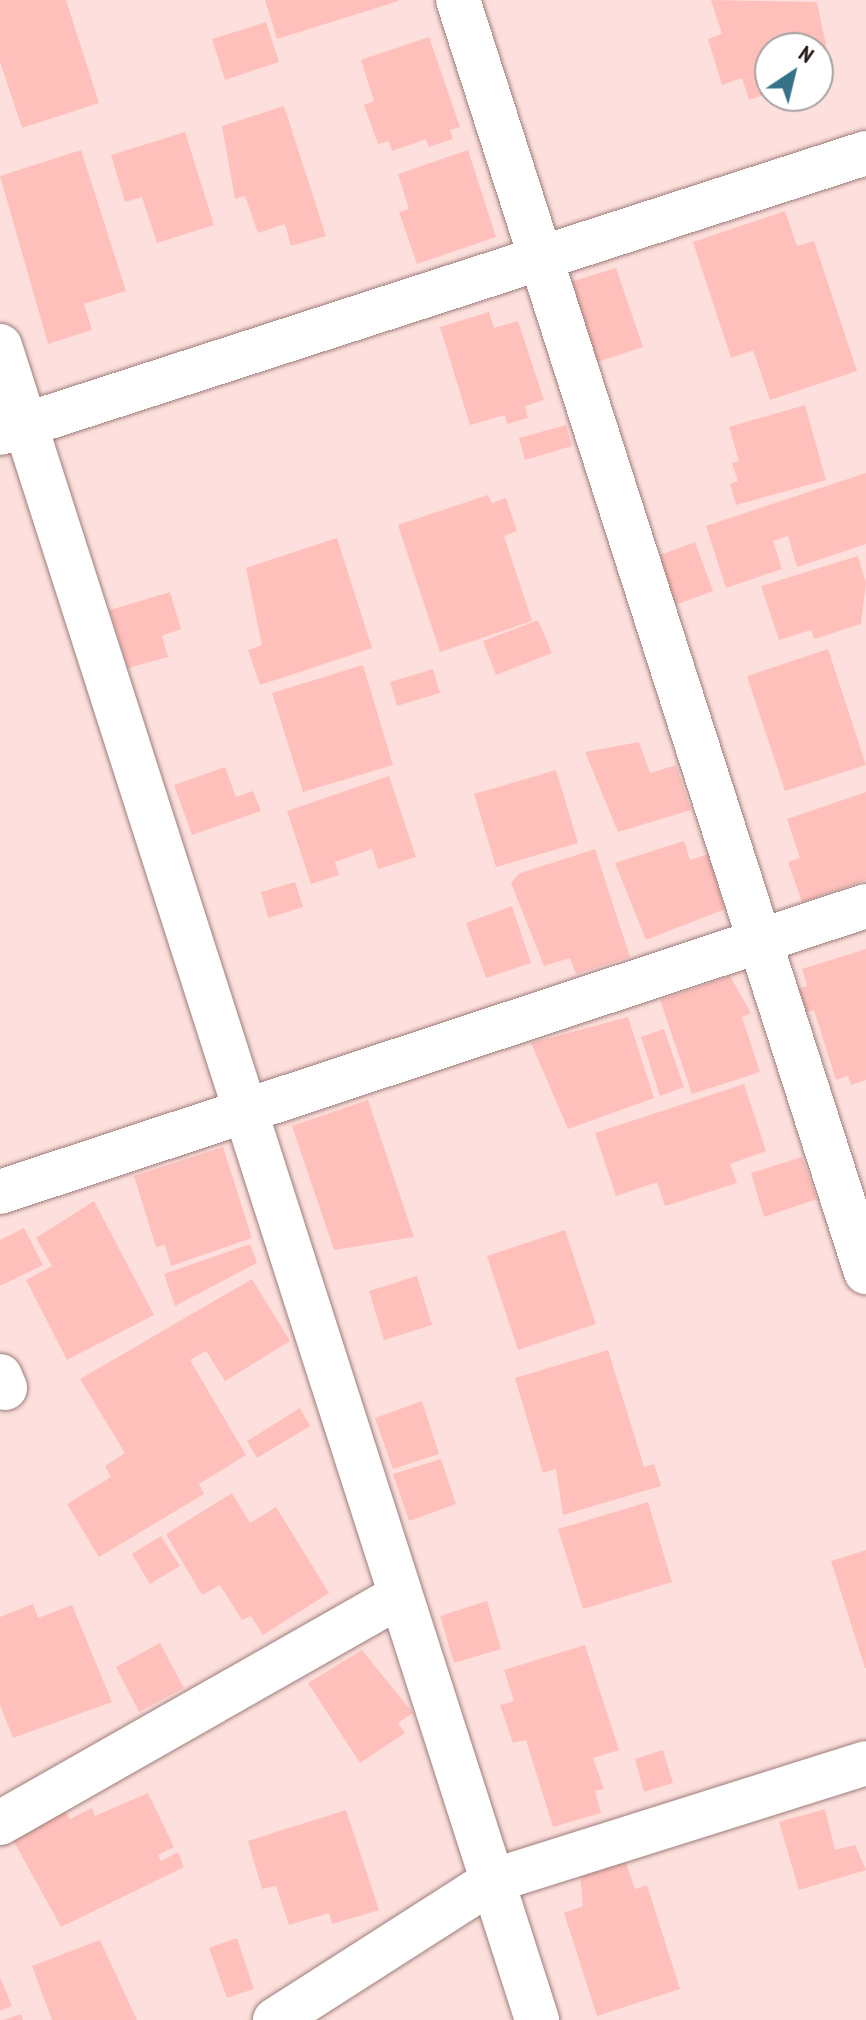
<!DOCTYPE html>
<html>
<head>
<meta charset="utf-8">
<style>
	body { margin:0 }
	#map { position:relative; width:866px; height:2020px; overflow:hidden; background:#fde0dd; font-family:"PT Sans Narrow",sans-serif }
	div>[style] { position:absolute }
	.building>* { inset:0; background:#ffc0bb }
	.roads { filter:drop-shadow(0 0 2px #9e7d7a) drop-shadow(0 0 2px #9e7d7a) }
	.minor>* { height:44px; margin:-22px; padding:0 22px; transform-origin:22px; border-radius:22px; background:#fff }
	span { translate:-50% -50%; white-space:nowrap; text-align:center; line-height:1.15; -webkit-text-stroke:6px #fff; paint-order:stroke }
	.north { position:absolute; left:754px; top:32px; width:80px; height:80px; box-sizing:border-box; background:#fff; border:2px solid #a8a3a2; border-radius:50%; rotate:35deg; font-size:22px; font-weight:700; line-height:32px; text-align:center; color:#251817 }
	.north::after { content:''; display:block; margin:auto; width:28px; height:36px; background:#357188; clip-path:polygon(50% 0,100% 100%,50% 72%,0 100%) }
</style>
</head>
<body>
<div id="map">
	<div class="building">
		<i style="clip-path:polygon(0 0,66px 0,99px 103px,22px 128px,0 62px)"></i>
		<i style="clip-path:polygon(265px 0,398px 0,399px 1px,277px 39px)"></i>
		<i style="clip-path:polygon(711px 0,817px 2px,832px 74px,818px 78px,818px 48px,770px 48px,770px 93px,749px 100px,742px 78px,722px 85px,708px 39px,722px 34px)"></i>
		<i style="clip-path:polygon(266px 22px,279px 62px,225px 80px,212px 39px)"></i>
		<i style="clip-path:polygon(429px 37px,460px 127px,450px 130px,453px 139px,429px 147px,426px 139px,392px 151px,389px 141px,378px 144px,364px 105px,374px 101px,361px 60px)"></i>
		<i style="clip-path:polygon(284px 106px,326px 236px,291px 246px,285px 224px,258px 233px,245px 196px,235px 199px,222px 126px)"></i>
		<i style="clip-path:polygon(185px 132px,214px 225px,157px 243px,142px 197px,125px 202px,111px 155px)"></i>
		<i style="clip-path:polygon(81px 150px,126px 291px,84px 304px,92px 330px,48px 344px,0 176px)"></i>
		<i style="clip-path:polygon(468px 150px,496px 237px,417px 264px,399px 212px,409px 209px,398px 174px)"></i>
		<i style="clip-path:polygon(785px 211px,797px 246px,814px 241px,857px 371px,770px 400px,753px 350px,731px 358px,693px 242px)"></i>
		<i style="clip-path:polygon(616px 268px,643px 347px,597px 362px,570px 282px)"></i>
		<i style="clip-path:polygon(489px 312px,494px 328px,518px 321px,544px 400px,525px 406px,528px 418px,507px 424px,505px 415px,470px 425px,440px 327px)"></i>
		<i style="clip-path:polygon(805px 405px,826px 480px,736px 505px,730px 484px,738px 481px,732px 463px,739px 461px,729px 427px)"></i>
		<i style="clip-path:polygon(566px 425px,572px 446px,525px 460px,519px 438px)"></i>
		<i style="clip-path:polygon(866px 473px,866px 544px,797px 567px,788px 536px,773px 541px,782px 569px,726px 588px,706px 526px)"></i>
		<i style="clip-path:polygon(488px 495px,492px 503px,506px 498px,517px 531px,504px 536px,532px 621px,440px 652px,398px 525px)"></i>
		<i style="clip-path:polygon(337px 538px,372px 648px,260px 685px,248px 650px,262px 645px,246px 568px)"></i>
		<i style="clip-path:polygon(695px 542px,713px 591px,675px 605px,658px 556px)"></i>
		<i style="clip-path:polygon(858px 556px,866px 583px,861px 624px,814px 639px,811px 630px,779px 640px,761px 586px)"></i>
		<i style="clip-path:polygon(170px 592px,181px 629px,162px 636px,168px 657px,128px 668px,110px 610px)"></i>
		<i style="clip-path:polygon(538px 620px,552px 653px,496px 675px,483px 641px)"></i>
		<i style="clip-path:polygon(828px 649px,866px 765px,785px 791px,747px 676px)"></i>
		<i style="clip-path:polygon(363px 665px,393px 765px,303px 792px,272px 693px)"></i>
		<i style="clip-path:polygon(433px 669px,440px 693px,397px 706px,390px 682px)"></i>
		<i style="clip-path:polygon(639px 742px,650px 773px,676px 765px,691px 810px,618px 832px,585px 752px)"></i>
		<i style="clip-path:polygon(225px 767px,236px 797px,253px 791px,261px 811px,192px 835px,174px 785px)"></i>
		<i style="clip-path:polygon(556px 770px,578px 843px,496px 867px,474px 794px)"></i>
		<i style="clip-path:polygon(389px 776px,416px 857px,378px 869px,372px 849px,335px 862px,339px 875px,311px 884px,287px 811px)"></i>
		<i style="clip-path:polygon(866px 792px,866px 880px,802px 902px,788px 862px,800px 858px,787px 819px)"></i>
		<i style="clip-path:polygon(684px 841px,690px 860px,708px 854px,725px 909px,646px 940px,615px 863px)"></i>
		<i style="clip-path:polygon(595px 849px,630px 957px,576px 974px,570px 958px,544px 966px,511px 883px,518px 874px)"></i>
		<i style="clip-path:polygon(295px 882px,303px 907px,268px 918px,261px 892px)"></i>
		<i style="clip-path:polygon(512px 906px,531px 963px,486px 978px,466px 923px)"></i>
		<i style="clip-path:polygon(866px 949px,866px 1080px,851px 1085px,848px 1076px,836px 1080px,814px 1010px,802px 1014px,795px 990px,807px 986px,802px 969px)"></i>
		<i style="clip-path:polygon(730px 976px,751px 1013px,742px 1017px,760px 1072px,692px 1094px,660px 1000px)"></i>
		<i style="clip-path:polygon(628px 1017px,654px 1098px,568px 1129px,531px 1043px)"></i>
		<i style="clip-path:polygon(664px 1029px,684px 1087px,660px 1096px,641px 1037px)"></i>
		<i style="clip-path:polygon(744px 1084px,766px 1151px,730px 1164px,737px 1183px,665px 1206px,657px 1182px,616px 1196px,595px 1133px)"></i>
		<i style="clip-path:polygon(368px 1100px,414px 1237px,334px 1250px,292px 1126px)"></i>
		<i style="clip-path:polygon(223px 1147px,252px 1238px,171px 1266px,165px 1245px,156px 1247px,134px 1176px)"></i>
		<i style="clip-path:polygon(802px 1157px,817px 1199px,764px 1217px,751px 1173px)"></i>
		<i style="clip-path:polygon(94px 1201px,154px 1315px,67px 1360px,26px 1280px,52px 1266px,36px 1238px)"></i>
		<i style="clip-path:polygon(24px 1228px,43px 1265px,0 1286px,0 1240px)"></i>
		<i style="clip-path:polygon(565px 1230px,596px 1324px,518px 1350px,487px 1256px)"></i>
		<i style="clip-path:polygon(250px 1244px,257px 1263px,175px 1306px,164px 1274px)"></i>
		<i style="clip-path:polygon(417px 1276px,432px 1325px,384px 1340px,369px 1291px)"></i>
		<i style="clip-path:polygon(252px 1279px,290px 1341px,225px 1381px,206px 1351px,190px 1360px,246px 1455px,199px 1484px,204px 1494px,99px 1557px,67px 1504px,111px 1477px,105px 1466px,125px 1453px,80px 1379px)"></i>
		<i style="clip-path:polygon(608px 1350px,644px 1467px,654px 1464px,661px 1486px,563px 1515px,556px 1469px,543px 1473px,515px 1378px)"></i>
		<i style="clip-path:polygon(422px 1401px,439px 1454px,393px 1469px,375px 1418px)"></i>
		<i style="clip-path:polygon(300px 1408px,310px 1426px,257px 1458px,247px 1441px)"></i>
		<i style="clip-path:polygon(441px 1459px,456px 1504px,409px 1521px,393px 1474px)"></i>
		<i style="clip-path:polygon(232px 1493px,250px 1523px,276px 1507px,329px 1593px,263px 1635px,251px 1616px,242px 1620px,220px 1585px,202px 1595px,166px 1534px)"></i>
		<i style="clip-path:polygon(648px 1502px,672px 1582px,583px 1609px,558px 1529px)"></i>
		<i style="clip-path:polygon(161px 1536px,180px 1566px,150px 1584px,132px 1554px)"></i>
		<i style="clip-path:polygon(866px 1550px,866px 1668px,865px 1668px,831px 1561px)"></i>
		<i style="clip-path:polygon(487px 1601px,501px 1649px,454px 1663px,440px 1616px)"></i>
		<i style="clip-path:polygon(33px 1604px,38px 1618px,72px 1605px,112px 1702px,13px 1738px,0 1705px,0 1617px)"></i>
		<i style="clip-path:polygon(160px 1643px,184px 1688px,139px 1712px,116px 1667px)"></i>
		<i style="clip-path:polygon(585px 1645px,619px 1750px,593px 1758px,604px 1789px,595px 1791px,601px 1813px,553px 1827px,526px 1740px,513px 1743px,500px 1705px,514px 1701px,504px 1670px)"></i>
		<i style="clip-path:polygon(362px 1650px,413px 1713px,398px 1723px,405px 1733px,360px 1763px,308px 1683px)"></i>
		<i style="clip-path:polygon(663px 1750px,673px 1783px,644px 1792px,635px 1759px)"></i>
		<i style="clip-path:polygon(148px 1793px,174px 1847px,158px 1855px,161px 1861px,178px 1852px,184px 1867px,61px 1927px,13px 1840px,65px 1811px,70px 1819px,92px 1808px,95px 1816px)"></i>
		<i style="clip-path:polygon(825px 1809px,835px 1850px,855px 1845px,866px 1870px,799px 1890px,779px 1822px)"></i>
		<i style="clip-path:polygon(346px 1810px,379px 1910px,332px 1924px,329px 1913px,289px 1925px,276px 1886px,262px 1889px,248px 1841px)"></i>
		<i style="clip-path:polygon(625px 1860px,635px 1889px,647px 1885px,680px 1989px,597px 2016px,564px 1913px,583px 1906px,580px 1874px)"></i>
		<i style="clip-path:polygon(237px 1938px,254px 1989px,227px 1998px,209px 1948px)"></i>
		<i style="clip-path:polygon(100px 1940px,137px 2020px,52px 2020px,32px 1966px)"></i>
		<i style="clip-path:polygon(0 1977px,12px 2006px,0 2011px)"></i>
		<i style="clip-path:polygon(21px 2014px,23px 2020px,4px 2020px)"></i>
	</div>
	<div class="roads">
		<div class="minor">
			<i style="left:458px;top:0;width:1336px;rotate:72.22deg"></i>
			<i style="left:0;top:346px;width:1758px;rotate:72.21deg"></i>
			<i style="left:0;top:433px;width:910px;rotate:-17.92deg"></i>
			<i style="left:0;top:1192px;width:912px;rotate:-18.28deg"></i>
			<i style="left:0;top:1376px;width:13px;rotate:67deg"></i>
			<i style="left:0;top:1823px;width:460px;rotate:-29.6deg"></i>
			<i style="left:275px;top:2020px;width:258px;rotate:-32.6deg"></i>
			<i style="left:492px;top:1881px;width:392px;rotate:-17.5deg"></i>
		</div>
	</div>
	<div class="north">N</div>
</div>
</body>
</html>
